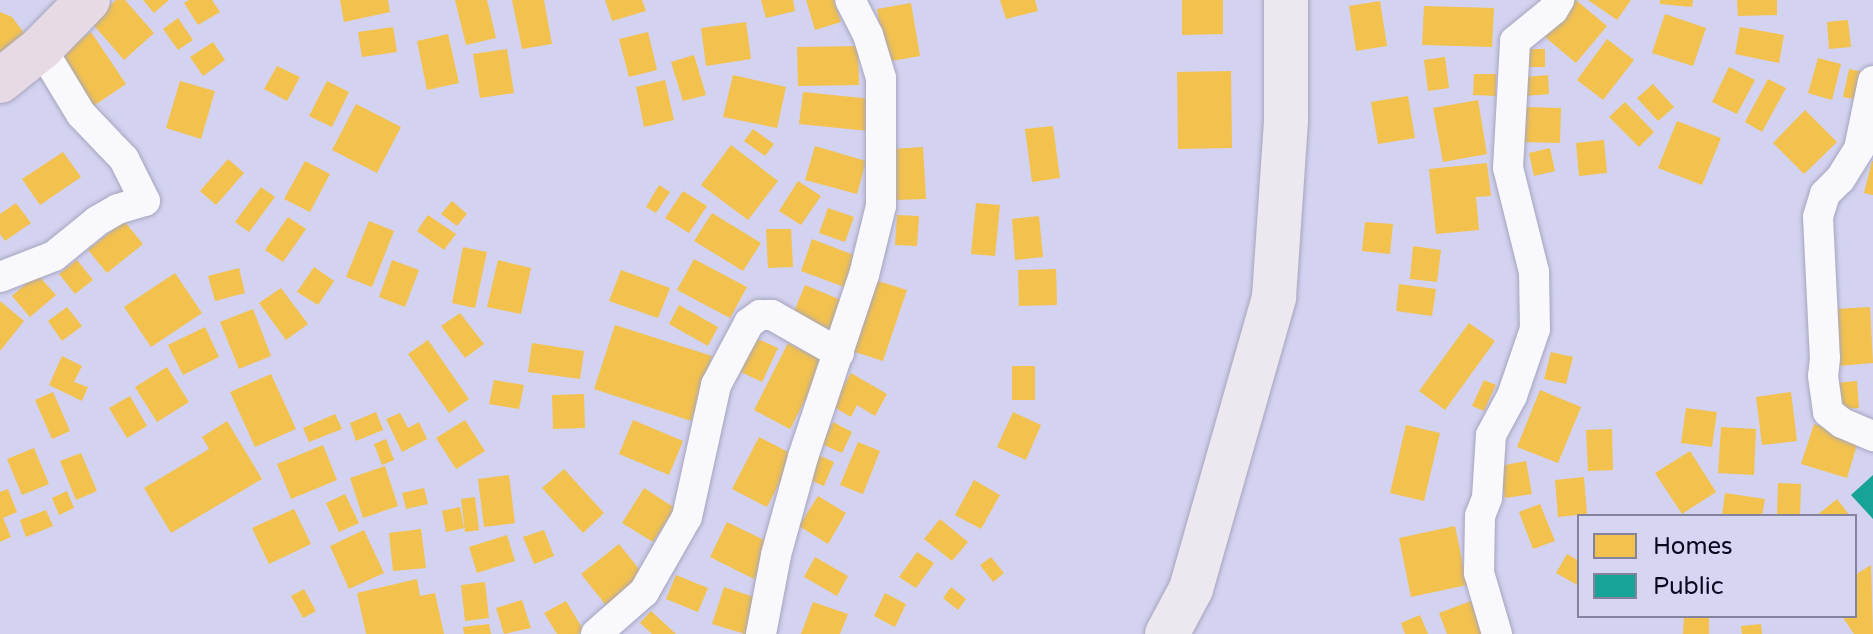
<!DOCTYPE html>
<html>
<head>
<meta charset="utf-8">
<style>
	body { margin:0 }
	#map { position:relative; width:1873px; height:634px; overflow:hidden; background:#d3d3f1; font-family:"Varela Round",sans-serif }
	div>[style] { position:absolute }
	.homes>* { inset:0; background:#f2c14e }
	.public>* { inset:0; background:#17a398 }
	.roads { filter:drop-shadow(0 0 2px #a5a5be) drop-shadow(0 0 2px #a5a5be) }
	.street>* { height:30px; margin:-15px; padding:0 15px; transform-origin:15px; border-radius:15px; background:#f8f8fd }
	.primary>* { height:44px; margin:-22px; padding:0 22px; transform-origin:22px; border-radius:22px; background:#ede7ef }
	.highway>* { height:44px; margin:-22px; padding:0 22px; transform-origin:22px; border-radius:22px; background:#e6dbe5 }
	span { translate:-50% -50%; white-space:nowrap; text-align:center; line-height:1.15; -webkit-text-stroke:8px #d6d6f3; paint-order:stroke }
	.legend { position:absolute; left:1577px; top:514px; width:280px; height:104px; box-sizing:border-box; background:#d6d6f3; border:2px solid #84839e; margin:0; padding:10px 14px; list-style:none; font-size:24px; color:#0a071f }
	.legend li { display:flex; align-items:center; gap:16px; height:40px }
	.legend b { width:40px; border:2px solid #84839e }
</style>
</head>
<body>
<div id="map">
	<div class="homes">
		<i style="clip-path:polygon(116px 0,125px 0,154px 33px,124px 60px,91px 22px)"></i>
		<i style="clip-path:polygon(143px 0,169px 0,154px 13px)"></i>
		<i style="clip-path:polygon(189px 0,212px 0,220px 12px,198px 25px,184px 3px)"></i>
		<i style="clip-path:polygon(340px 0,388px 0,390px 12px,344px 22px)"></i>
		<i style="clip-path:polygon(455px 0,487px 0,496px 38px,466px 45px)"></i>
		<i style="clip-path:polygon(512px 0,544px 0,552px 44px,522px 49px)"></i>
		<i style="clip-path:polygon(605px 0,642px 0,646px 11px,612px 21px)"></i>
		<i style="clip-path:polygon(761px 0,793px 0,795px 11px,766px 18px)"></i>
		<i style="clip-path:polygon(806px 0,834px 0,841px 22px,815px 30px)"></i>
		<i style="clip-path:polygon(1000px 0,1035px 0,1038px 11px,1006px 19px)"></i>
		<i style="clip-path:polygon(1182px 0,1223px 0,1223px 34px,1182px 35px)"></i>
		<i style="clip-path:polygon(1576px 0,1607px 26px,1576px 63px,1545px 37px)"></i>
		<i style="clip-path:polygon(1588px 0,1631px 0,1617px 20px)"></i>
		<i style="clip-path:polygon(1660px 0,1693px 0,1692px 7px,1660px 4px)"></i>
		<i style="clip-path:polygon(1737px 0,1777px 0,1777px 15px,1738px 16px)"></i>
		<i style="clip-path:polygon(1380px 1px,1387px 46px,1356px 51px,1349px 6px)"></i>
		<i style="clip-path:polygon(911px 3px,920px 56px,886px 62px,877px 9px)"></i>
		<i style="clip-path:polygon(1424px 6px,1494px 8px,1492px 47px,1422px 45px)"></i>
		<i style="clip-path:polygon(0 12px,12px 17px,31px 42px,0 65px)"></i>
		<i style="clip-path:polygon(1665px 14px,1706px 28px,1693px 66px,1652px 53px)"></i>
		<i style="clip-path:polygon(178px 18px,193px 40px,178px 50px,163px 29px)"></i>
		<i style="clip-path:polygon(1848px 20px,1851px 47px,1829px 49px,1827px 22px)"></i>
		<i style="clip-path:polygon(746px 22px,751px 59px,706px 66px,701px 28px)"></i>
		<i style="clip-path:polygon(393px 27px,397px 52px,362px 57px,358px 32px)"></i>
		<i style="clip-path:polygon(1740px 27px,1784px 35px,1779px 63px,1735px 54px)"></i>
		<i style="clip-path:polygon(91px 32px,126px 84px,89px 109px,54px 57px)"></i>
		<i style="clip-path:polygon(648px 32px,657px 70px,629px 77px,619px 39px)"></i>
		<i style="clip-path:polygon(448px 34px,459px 83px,427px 90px,417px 41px)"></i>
		<i style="clip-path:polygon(1607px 39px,1634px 60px,1603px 100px,1577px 80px)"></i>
		<i style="clip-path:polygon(213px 42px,225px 60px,203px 76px,190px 57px)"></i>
		<i style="clip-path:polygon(858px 46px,859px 85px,798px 86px,797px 47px)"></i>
		<i style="clip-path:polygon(507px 49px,514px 93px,480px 98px,473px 54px)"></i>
		<i style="clip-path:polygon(1529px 49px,1545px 49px,1545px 67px,1529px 67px)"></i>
		<i style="clip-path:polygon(694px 55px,706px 95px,683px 101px,671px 62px)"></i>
		<i style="clip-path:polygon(1445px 57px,1449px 88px,1428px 91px,1424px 60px)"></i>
		<i style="clip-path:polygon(1818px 58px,1841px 64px,1832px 100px,1808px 93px)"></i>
		<i style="clip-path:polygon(277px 66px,300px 77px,287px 101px,264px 89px)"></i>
		<i style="clip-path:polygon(1729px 67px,1755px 80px,1737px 114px,1712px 102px)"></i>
		<i style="clip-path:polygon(1849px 69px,1864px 72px,1859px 100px,1843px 97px)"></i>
		<i style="clip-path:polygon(1231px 71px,1232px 148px,1178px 149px,1177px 72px)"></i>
		<i style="clip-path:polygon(1474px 74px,1496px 74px,1496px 96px,1473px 95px)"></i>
		<i style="clip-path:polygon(733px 75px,786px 87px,777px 128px,723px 117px)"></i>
		<i style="clip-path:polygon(1548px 75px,1549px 94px,1525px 96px,1524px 77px)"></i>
		<i style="clip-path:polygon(1768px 79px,1786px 88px,1762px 132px,1745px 122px)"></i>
		<i style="clip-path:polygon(665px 80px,674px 120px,644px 127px,636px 87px)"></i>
		<i style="clip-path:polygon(180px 81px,215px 91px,201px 139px,166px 128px)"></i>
		<i style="clip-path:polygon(327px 81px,349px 92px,332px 127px,309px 116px)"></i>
		<i style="clip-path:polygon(1653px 84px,1674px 107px,1658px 121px,1637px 98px)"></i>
		<i style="clip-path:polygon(803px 92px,872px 99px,869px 131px,799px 124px)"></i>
		<i style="clip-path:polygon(1408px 96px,1415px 138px,1378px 144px,1371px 102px)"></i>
		<i style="clip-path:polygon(1478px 100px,1487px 154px,1443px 162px,1433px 108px)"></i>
		<i style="clip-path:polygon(1625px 102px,1654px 132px,1639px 147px,1609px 117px)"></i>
		<i style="clip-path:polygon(356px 104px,401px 127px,377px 173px,332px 150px)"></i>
		<i style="clip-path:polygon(1526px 107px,1561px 108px,1560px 143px,1524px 142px)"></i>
		<i style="clip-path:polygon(1805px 110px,1837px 142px,1804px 174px,1773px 143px)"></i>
		<i style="clip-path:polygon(1677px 121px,1721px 138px,1702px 185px,1658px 168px)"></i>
		<i style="clip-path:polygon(1053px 126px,1060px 178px,1032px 182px,1025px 129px)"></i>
		<i style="clip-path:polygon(753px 129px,774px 144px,765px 156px,744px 141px)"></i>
		<i style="clip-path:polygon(1604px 140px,1607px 173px,1579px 176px,1576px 143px)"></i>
		<i style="clip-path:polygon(731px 145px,778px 181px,748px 220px,701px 185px)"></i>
		<i style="clip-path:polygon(815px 146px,866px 161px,857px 194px,805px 180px)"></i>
		<i style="clip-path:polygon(923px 147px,926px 199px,894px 200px,891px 149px)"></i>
		<i style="clip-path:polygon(1550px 148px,1555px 171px,1534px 176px,1529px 153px)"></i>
		<i style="clip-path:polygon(63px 152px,81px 177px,40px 205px,22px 179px)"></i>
		<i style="clip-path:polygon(228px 159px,244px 173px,216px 205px,200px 191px)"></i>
		<i style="clip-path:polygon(305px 161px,330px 174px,310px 212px,284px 199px)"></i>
		<i style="clip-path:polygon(1872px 161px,1873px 161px,1873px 195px,1864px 193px)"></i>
		<i style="clip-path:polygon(1487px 163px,1491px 196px,1476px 197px,1479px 230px,1436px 234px,1429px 169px)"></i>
		<i style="clip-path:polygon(798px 181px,821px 196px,801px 225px,779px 211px)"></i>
		<i style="clip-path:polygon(659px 185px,670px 192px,656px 213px,646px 207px)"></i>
		<i style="clip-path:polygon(261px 187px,275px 197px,249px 232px,235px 222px)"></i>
		<i style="clip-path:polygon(683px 191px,707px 206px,689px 233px,665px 218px)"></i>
		<i style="clip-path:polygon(452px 201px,467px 214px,457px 226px,441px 214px)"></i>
		<i style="clip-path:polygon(16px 203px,31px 223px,5px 241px,0 234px,0 214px)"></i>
		<i style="clip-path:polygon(976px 203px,1000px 205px,995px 256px,971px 254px)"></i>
		<i style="clip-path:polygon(828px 208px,854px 217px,845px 242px,819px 233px)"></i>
		<i style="clip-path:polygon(712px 213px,761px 243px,743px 271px,694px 241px)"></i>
		<i style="clip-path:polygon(428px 215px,456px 234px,444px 250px,417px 231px)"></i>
		<i style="clip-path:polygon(897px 215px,919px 216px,917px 246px,895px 245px)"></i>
		<i style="clip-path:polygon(1039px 216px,1043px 257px,1015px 260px,1012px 219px)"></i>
		<i style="clip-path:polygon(288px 217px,306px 229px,283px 262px,265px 250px)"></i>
		<i style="clip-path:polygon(124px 221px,143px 244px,107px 273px,88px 250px)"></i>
		<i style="clip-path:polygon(369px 221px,394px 231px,372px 287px,346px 277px)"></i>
		<i style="clip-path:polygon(1365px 222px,1393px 224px,1390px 254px,1362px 251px)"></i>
		<i style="clip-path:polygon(766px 229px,791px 229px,793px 267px,768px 268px)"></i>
		<i style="clip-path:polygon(812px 239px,859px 257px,847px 288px,801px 271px)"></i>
		<i style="clip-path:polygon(1413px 246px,1441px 250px,1437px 282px,1410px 279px)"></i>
		<i style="clip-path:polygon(463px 247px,487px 252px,475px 308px,452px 303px)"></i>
		<i style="clip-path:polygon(694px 259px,747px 287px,730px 318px,677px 290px)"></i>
		<i style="clip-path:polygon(77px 260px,93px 280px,75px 294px,59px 274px)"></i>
		<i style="clip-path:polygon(392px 260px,419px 270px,405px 307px,379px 297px)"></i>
		<i style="clip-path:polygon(498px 260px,531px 268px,521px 314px,487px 307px)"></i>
		<i style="clip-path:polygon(314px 267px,334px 281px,318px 305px,297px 292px)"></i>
		<i style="clip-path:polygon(239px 268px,245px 293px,215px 301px,208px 276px)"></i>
		<i style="clip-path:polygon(1056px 269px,1057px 305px,1019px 306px,1018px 270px)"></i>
		<i style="clip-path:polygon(621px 270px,670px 288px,658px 318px,609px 301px)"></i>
		<i style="clip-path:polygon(175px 273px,202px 313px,151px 347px,124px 307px)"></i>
		<i style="clip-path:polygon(37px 274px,56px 295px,30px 317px,12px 296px)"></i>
		<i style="clip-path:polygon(875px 280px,907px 290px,883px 361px,852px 351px)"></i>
		<i style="clip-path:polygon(1399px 284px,1436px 289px,1432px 316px,1396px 311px)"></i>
		<i style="clip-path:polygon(805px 285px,846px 302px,834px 331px,793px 314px)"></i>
		<i style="clip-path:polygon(281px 288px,308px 324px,286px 340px,259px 303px)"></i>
		<i style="clip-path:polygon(0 301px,24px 321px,0 351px)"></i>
		<i style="clip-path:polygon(679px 305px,718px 327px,708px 346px,669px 324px)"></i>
		<i style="clip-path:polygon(67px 307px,82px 326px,62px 341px,48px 321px)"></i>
		<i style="clip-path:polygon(1870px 307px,1873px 363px,1839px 366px,1834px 309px)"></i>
		<i style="clip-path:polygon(253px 309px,271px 356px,239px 369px,220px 322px)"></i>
		<i style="clip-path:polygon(460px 313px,484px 344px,465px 358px,441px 326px)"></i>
		<i style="clip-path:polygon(1469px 323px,1495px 341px,1445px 410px,1419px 391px)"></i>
		<i style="clip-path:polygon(615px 325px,712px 356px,691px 421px,594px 389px)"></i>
		<i style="clip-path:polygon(205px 327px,219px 357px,183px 375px,168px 345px)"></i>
		<i style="clip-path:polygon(756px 338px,778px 348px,762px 382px,741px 372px)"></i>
		<i style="clip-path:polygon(428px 340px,469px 399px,449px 413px,408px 354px)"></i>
		<i style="clip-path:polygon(532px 343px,584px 351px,580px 379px,528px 372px)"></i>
		<i style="clip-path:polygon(788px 343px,825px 362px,790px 429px,754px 410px)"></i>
		<i style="clip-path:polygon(1551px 352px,1573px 357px,1566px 384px,1544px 379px)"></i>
		<i style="clip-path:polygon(62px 356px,82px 366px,74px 382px,88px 387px,82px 401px,49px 385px)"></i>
		<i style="clip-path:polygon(1012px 366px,1035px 366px,1035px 400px,1012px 400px)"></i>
		<i style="clip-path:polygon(167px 367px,189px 402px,157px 422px,135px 387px)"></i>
		<i style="clip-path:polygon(851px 373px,887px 394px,875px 416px,857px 405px,851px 417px,832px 406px)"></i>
		<i style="clip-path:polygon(271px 374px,296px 429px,255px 447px,230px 392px)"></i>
		<i style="clip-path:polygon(494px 380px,524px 385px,519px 409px,489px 404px)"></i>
		<i style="clip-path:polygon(1484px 380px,1496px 385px,1484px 411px,1472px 406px)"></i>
		<i style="clip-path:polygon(1857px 381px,1859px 408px,1837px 409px,1835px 383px)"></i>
		<i style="clip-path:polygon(1540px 390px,1581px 407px,1558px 463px,1517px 447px)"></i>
		<i style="clip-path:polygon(53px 392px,70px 431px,52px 439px,35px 400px)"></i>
		<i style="clip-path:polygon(1791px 392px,1797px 441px,1762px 445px,1756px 397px)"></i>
		<i style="clip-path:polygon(584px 394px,585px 428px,553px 429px,552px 395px)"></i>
		<i style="clip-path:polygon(130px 396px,147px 426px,127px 438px,109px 408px)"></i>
		<i style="clip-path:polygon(1686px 408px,1717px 412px,1712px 447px,1681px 443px)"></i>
		<i style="clip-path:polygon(376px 412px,383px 430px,356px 441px,350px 423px)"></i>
		<i style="clip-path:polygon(1013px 412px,1041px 425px,1026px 460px,997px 447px)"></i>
		<i style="clip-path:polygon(400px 413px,408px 428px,419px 422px,427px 439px,402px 452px,386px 419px)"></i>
		<i style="clip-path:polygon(335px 414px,342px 429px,309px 442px,303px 428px)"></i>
		<i style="clip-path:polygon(465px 420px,485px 451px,456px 469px,436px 438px)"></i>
		<i style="clip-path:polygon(633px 420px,683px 441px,669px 475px,619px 454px)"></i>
		<i style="clip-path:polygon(227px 421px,262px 479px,171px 533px,144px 488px,209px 449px,202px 437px)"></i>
		<i style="clip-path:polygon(833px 422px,852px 432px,842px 453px,822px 444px)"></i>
		<i style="clip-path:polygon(1814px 424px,1859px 438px,1847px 478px,1801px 464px)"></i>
		<i style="clip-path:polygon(1406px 425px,1440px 433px,1424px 501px,1390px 493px)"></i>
		<i style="clip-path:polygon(1721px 427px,1756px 429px,1754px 475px,1718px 473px)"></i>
		<i style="clip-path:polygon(1612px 429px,1613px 470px,1588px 471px,1586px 430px)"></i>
		<i style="clip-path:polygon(759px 437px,794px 455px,767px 507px,732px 489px)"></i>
		<i style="clip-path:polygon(386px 439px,394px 460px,382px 465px,374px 444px)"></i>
		<i style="clip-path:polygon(858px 442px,880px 451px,863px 494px,840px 485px)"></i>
		<i style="clip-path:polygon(323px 445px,337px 480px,291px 499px,277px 464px)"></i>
		<i style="clip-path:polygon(34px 448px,49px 484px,22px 495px,7px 459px)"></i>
		<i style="clip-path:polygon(1690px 451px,1716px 492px,1682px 514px,1655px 473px)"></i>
		<i style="clip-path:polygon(81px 453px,97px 491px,76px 500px,60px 461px)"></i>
		<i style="clip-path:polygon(818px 455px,834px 462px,824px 486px,808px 479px)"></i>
		<i style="clip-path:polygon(1526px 461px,1532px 494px,1505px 498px,1499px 466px)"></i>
		<i style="clip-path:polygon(385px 466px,398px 506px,363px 518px,350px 478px)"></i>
		<i style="clip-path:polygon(564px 469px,604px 513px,583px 533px,542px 488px)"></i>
		<i style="clip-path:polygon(509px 475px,515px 523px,484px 527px,478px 479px)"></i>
		<i style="clip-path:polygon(1584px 477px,1587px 514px,1558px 517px,1555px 480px)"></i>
		<i style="clip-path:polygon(974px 480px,1000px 495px,981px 529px,955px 515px)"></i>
		<i style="clip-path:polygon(1778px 483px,1801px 484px,1800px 516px,1777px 516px)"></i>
		<i style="clip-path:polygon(424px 488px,428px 504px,406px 509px,402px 493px)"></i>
		<i style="clip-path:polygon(644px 488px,675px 508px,653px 542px,622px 523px)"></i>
		<i style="clip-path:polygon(8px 489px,17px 512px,3px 518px,11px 537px,0 542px,0 492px)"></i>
		<i style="clip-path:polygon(67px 491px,74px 508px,59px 515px,52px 498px)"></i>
		<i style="clip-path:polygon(1725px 493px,1765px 499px,1762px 516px,1722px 516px)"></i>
		<i style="clip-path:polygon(345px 494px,359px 523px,339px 532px,326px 503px)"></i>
		<i style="clip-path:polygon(818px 496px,846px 513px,828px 544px,799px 526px)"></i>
		<i style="clip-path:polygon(475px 497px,479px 530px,465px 532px,461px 499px)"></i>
		<i style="clip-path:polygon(1837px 499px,1850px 516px,1816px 516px)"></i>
		<i style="clip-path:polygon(1540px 504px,1555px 541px,1533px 549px,1519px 512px)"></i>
		<i style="clip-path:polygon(460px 507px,464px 528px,446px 532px,442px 511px)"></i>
		<i style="clip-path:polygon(294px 509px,311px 544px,269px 564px,252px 528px)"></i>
		<i style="clip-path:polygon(46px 510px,53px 526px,26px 537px,20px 520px)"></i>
		<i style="clip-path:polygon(940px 519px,968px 542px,952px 561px,924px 539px)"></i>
		<i style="clip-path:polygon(727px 522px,772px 544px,754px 579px,710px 557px)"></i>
		<i style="clip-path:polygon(1455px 526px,1467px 585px,1411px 597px,1399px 538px)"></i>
		<i style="clip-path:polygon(421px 529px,426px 568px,393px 571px,389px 533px)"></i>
		<i style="clip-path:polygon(364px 530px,384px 573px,349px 589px,330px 546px)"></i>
		<i style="clip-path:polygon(544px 530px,554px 556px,534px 564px,523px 537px)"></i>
		<i style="clip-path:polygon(507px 535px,515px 561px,477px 573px,469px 547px)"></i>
		<i style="clip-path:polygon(619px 544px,647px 579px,609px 609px,581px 574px)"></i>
		<i style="clip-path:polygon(917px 552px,934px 563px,916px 588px,899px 577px)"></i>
		<i style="clip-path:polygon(1567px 554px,1579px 561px,1579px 586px,1556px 573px)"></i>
		<i style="clip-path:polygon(815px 557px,848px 576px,837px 596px,804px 577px)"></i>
		<i style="clip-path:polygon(991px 557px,1004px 573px,993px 582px,980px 565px)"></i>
		<i style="clip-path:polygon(1871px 565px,1873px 634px,1854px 634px,1842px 616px,1855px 616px,1855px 575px)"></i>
		<i style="clip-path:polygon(676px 575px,708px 588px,698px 612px,666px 599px)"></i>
		<i style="clip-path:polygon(417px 579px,420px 596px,435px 593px,444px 634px,366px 634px,357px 593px)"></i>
		<i style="clip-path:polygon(485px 582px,489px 618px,465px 621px,461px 585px)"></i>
		<i style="clip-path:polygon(724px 587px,757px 598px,745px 634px,712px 624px)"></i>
		<i style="clip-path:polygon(951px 587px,966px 599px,958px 610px,943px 598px)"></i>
		<i style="clip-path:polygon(304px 589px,316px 611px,303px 618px,291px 596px)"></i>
		<i style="clip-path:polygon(885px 593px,906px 604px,895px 627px,874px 616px)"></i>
		<i style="clip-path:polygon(522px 600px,531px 628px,504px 634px,496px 608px)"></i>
		<i style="clip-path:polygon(566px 601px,584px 631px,578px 634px,557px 634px,544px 613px)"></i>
		<i style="clip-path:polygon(1471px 601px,1484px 634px,1447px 634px,1439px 613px)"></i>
		<i style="clip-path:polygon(813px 602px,848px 614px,840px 634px,801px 634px)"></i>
		<i style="clip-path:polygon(651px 611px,676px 634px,652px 634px,640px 623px)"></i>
		<i style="clip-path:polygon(1420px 615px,1428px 634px,1405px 634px,1401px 623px)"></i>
		<i style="clip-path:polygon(1684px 617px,1709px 618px,1709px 634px,1683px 634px)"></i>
		<i style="clip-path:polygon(489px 624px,491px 634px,464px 634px,463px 627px)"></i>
		<i style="clip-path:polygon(1761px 624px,1762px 634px,1742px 634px,1741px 626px)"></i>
	</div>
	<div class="public">
		<i style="clip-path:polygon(1873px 475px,1873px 519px,1851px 495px)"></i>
	</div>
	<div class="roads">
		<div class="street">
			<i style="left:1873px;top:81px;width:69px;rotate:101.6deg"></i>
			<i style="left:1859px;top:149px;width:36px;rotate:122deg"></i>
			<i style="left:1840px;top:179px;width:21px;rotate:135deg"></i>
			<i style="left:1825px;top:194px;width:24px;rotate:107deg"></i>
			<i style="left:1818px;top:217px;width:141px;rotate:87.2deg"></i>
			<i style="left:1825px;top:358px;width:18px;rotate:96deg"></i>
			<i style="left:1823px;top:376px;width:36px;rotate:82deg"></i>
			<i style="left:1828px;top:412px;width:18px;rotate:38deg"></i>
			<i style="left:1842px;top:423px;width:34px;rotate:23deg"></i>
			<i style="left:0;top:277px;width:58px;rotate:-21.3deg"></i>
			<i style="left:54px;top:256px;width:55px;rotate:-39.1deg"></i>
			<i style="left:97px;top:221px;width:24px;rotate:-30deg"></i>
			<i style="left:118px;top:209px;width:28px;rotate:-17deg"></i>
			<i style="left:145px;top:201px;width:47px;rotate:-116.6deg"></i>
			<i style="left:124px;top:159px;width:62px;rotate:-133.7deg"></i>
			<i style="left:81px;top:114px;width:77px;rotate:-121.2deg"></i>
			<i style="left:596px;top:634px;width:64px;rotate:-41.2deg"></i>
			<i style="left:644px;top:592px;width:86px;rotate:-60.2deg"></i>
			<i style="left:687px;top:517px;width:135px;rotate:-77.6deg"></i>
			<i style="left:716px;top:385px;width:70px;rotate:-62deg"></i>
			<i style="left:749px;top:323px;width:14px;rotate:-36deg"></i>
			<i style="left:760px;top:315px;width:12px"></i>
			<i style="left:772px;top:315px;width:77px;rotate:29.6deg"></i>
			<i style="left:761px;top:634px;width:80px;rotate:-79.2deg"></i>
			<i style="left:776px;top:555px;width:102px;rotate:-74.6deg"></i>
			<i style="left:803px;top:457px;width:192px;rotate:-71.5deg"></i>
			<i style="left:864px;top:275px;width:71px;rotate:-76.2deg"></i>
			<i style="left:881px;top:206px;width:128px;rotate:-90deg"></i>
			<i style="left:881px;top:78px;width:45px;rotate:-106.8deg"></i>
			<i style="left:868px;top:35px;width:39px;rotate:-117deg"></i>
			<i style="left:1497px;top:634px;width:64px;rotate:-106.4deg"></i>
			<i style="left:1479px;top:573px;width:57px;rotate:-89deg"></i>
			<i style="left:1480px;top:516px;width:19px;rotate:-69deg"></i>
			<i style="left:1487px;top:498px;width:63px;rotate:-86.4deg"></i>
			<i style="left:1491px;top:435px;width:44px;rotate:-61.7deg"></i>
			<i style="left:1512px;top:396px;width:71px;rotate:-71.1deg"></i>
			<i style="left:1535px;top:329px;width:57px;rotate:-91deg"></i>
			<i style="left:1534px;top:272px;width:107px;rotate:-104deg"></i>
			<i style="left:1508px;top:168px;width:127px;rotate:-86.8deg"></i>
			<i style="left:1515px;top:41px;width:49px;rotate:-39.2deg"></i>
			<i style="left:1553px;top:10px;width:12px;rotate:-59deg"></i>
		</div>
		<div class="primary">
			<i style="left:1167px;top:634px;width:51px;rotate:-61.9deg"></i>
			<i style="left:1191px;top:589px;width:304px;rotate:-74.1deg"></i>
			<i style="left:1274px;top:297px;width:178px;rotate:-86.1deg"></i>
			<i style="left:1286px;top:119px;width:119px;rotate:-90deg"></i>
		</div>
		<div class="highway">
			<i style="left:0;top:81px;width:53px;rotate:-38.8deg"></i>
			<i style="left:41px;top:48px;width:67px;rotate:-45.6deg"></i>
		</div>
	</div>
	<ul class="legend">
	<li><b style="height:22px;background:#f2c14e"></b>Homes</li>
	<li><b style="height:22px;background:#17a398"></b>Public</li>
	</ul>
</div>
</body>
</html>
